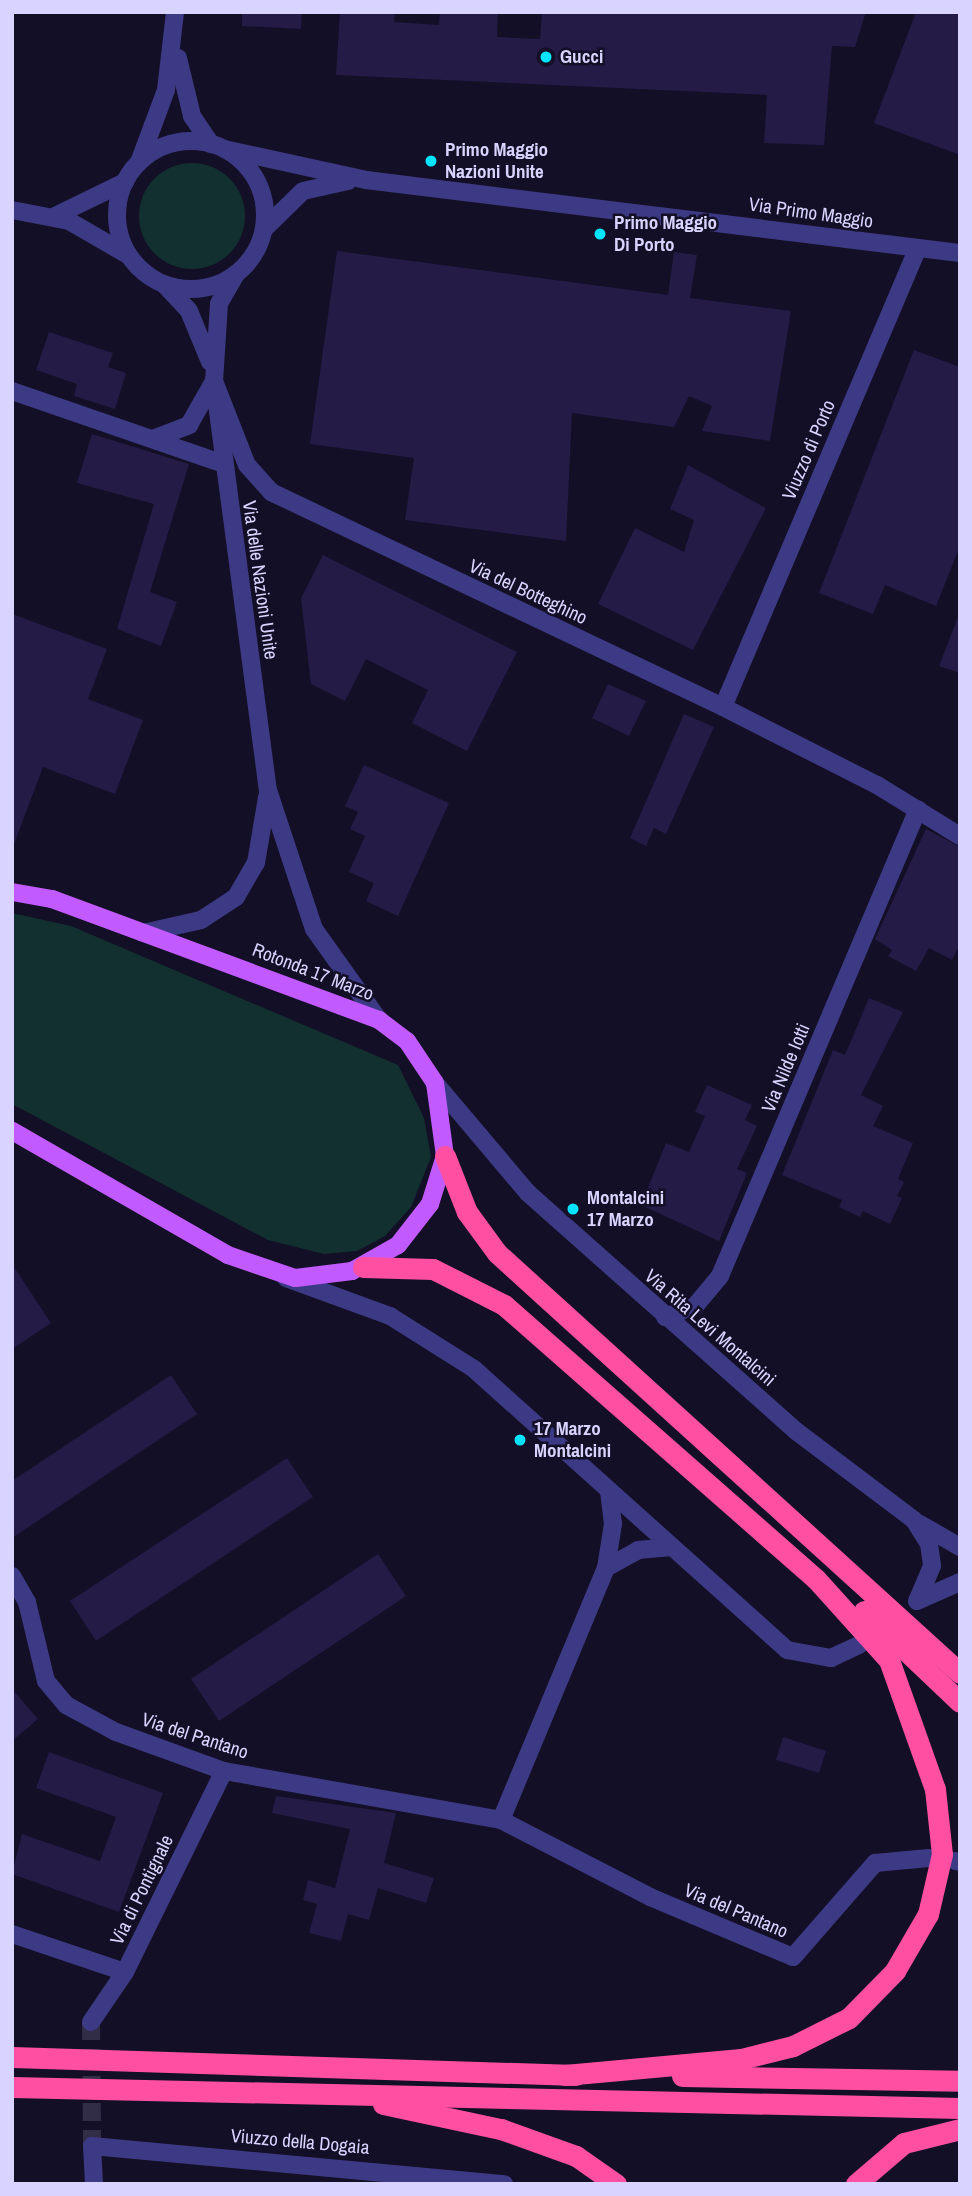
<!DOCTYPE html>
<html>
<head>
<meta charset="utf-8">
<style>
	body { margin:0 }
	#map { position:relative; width:972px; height:2196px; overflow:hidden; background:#130f26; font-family:"Archivo Narrow",sans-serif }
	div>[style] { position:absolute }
	.green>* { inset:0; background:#12302f }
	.round { border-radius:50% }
	.building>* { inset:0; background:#241b47 }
	.minor-tunnel>* { height:18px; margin-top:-9px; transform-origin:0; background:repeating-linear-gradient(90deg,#312d47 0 18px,transparent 0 27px) }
	.minor>* { height:18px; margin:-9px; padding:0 9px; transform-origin:9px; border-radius:9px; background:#3d3a85 }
	.minor>.ring { margin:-9px; padding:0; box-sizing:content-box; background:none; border:18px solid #3d3a85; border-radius:50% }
	.major>* { height:18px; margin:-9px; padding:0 9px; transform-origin:9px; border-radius:9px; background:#c25bff }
	.highway>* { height:21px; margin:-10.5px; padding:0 10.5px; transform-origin:10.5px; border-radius:10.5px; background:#ff4fa3 }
	.dots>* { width:19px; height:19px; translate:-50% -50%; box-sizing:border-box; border:4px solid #130f26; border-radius:50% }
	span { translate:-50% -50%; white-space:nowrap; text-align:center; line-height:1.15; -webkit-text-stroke:5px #130f26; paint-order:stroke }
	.poi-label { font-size:19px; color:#d9d4ff; font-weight:700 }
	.left { translate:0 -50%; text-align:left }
	.street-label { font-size:19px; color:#d9d4ff }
	.frame { position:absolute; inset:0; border:14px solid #d9d4ff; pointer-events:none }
</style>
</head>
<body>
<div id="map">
	<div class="green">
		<i class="round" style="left:139px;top:163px;width:106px;height:106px"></i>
		<i style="clip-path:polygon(12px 913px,71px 926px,398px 1065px,424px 1118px,431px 1157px,411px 1207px,385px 1236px,357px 1251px,324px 1254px,268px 1240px,12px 1104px)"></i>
	</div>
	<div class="building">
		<i style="clip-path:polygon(242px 12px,302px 12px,301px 29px,242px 26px)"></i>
		<i style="clip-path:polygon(340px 12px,395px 12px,394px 22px,439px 25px,440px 12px,498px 12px,497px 37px,540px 39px,542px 12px,866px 12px,855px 47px,832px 46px,824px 145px,764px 143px,767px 95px,336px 75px)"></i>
		<i style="clip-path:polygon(916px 12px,960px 12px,960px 155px,874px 123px)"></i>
		<i style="clip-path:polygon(337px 251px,668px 295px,674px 252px,697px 255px,690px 298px,791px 311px,770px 441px,702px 431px,712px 406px,689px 396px,674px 427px,572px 413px,566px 541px,405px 520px,414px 458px,310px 444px)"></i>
		<i style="clip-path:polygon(49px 332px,113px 353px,108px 367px,126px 373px,115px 409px,74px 396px,77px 384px,36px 370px)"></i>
		<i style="clip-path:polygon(914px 350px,960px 367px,960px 546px,936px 606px,885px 585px,873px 614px,819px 593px)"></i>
		<i style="clip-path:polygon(92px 434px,189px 464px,150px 592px,177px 602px,161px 646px,117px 629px,154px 504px,77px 483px)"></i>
		<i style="clip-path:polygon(688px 465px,766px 508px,693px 650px,598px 604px,635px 528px,684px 552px,694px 520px,670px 509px)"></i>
		<i style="clip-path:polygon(323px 555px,517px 652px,467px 751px,412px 723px,428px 690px,366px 659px,345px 701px,311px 684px,301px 598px)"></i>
		<i style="clip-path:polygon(12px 614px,107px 649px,88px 699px,143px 720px,115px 794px,43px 767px,14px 844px)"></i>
		<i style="clip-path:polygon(958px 617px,960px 617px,960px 673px,939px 666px)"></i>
		<i style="clip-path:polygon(608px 684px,646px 701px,629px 736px,592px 718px)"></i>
		<i style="clip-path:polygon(684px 714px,714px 727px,666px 834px,654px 828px,646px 846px,630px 838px)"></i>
		<i style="clip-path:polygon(364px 765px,449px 803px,398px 916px,366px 901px,374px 883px,349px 872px,365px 836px,350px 829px,358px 812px,345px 806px)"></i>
		<i style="clip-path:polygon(926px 829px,960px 847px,960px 945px,952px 960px,929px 948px,916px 971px,888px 956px,892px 950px,875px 939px)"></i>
		<i style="clip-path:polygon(869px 998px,903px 1012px,861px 1095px,883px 1106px,873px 1126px,913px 1143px,898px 1179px,904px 1182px,897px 1196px,902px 1198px,890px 1224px,863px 1211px,860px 1217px,839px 1207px,842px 1200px,782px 1175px,833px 1050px,845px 1055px)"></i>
		<i style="clip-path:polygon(707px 1085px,752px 1105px,745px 1120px,757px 1126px,737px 1169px,747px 1173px,719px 1241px,641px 1205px,666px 1143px,689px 1152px,705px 1116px,695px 1112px)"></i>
		<i style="clip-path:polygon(12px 1264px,51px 1323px,12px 1349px)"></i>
		<i style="clip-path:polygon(171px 1375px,197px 1414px,12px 1538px,12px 1481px)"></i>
		<i style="clip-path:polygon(287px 1458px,313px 1497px,96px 1641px,70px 1601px)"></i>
		<i style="clip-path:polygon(378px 1554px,406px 1596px,219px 1721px,191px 1679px)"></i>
		<i style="clip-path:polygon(12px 1689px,38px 1719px,12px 1741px)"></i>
		<i style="clip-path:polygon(783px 1737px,826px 1751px,819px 1773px,776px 1760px)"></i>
		<i style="clip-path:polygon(49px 1752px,163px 1793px,119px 1912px,12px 1874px,22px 1834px,100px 1861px,116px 1817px,36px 1788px)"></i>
		<i style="clip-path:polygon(276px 1796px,396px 1813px,384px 1863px,434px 1878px,426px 1903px,378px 1888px,369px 1920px,348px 1914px,341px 1941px,309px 1933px,317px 1904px,303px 1900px,308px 1880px,335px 1888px,350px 1829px,272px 1813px)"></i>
	</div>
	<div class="minor-tunnel">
		<i style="left:91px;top:2022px;width:124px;rotate:89.5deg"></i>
	</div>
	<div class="minor">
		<i style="left:178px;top:58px;width:60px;rotate:76.4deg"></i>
		<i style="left:192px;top:116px;width:34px;rotate:56deg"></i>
		<i class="ring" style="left:117px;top:141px;width:130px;height:130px"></i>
		<i style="left:224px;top:149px;width:145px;rotate:12.3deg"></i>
		<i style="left:366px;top:180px;width:598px;rotate:7.01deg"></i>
		<i style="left:140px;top:160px;width:75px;rotate:-69.6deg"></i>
		<i style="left:166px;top:90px;width:79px;rotate:-83.4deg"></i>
		<i style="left:12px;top:210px;width:58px;rotate:10.9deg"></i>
		<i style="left:69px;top:221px;width:68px;rotate:30deg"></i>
		<i style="left:55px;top:216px;width:78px;rotate:-25.9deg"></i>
		<i style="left:264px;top:229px;width:54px;rotate:-44.3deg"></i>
		<i style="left:303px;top:191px;width:46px;rotate:-12.5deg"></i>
		<i style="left:236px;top:274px;width:34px;rotate:120deg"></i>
		<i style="left:219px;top:304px;width:77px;rotate:93.7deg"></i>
		<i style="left:214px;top:381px;width:413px;rotate:82.5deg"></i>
		<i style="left:268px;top:790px;width:146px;rotate:71.7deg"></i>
		<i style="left:314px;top:929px;width:112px;rotate:54.5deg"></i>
		<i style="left:165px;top:285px;width:35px;rotate:47deg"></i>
		<i style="left:189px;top:311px;width:55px;rotate:67.6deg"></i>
		<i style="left:214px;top:381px;width:90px;rotate:68.6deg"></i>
		<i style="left:247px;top:465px;width:36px;rotate:48deg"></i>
		<i style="left:271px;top:492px;width:501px;rotate:25.44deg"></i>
		<i style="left:723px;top:707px;width:173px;rotate:26.9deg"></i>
		<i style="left:877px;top:785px;width:97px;rotate:31.6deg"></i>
		<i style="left:12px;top:391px;width:224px;rotate:19deg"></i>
		<i style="left:153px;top:439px;width:39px;rotate:-21deg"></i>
		<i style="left:189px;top:425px;width:51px;rotate:-60.4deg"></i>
		<i style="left:723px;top:707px;width:497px;rotate:-67deg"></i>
		<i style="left:143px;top:933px;width:59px;rotate:-12.6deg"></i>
		<i style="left:201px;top:920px;width:42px;rotate:-33.3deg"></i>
		<i style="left:236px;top:897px;width:39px;rotate:-60deg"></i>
		<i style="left:256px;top:863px;width:67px;rotate:-80.5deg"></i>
		<i style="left:435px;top:1083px;width:144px;rotate:49.8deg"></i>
		<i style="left:528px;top:1193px;width:358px;rotate:41.6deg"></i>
		<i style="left:796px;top:1431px;width:148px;rotate:37deg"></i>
		<i style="left:914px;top:1520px;width:28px;rotate:58deg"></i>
		<i style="left:929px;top:1544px;width:22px;rotate:82deg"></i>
		<i style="left:932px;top:1566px;width:38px;rotate:113deg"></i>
		<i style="left:286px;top:1278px;width:111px;rotate:20.1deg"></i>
		<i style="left:390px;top:1316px;width:99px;rotate:32.2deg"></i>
		<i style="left:474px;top:1369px;width:421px;rotate:41.9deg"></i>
		<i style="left:787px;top:1650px;width:45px;rotate:10.3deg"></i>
		<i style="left:831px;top:1658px;width:31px;rotate:-25deg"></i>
		<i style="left:665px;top:1317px;width:32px;rotate:-20deg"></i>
		<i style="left:695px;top:1306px;width:39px;rotate:-50deg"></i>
		<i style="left:720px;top:1276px;width:507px;rotate:-67.02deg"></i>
		<i style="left:920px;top:1524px;width:46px;rotate:29.9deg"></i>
		<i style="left:606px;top:1568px;width:37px;rotate:-29deg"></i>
		<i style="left:638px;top:1550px;width:34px;rotate:-5deg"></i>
		<i style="left:12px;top:1576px;width:30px;rotate:60deg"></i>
		<i style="left:27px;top:1602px;width:81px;rotate:76.5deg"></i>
		<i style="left:46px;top:1681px;width:31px;rotate:50deg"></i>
		<i style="left:66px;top:1705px;width:57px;rotate:28.4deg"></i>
		<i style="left:116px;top:1732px;width:115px;rotate:19.9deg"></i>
		<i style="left:224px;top:1771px;width:281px;rotate:10deg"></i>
		<i style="left:501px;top:1820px;width:168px;rotate:27.3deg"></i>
		<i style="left:650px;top:1897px;width:155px;rotate:22.8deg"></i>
		<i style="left:793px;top:1957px;width:125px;rotate:-48.9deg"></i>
		<i style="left:875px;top:1863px;width:54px;rotate:-5.3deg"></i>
		<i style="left:917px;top:1601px;width:47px;rotate:-23.8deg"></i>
		<i style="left:501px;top:1820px;width:273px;rotate:-67.4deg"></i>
		<i style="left:606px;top:1568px;width:45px;rotate:-81deg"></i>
		<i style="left:613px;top:1524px;width:33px;rotate:-97deg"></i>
		<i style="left:955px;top:1861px;width:5px;rotate:11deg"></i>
		<i style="left:12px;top:1934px;width:119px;rotate:18.6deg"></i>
		<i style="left:91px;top:2022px;width:60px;rotate:-55.8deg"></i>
		<i style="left:125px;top:1972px;width:224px;rotate:-63.8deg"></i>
		<i style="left:94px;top:2184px;width:38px;rotate:-93deg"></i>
		<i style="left:92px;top:2146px;width:414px;rotate:5.3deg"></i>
	</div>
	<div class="major">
		<i style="left:12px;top:892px;width:41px;rotate:9.9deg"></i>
		<i style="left:52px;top:899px;width:349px;rotate:20.3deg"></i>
		<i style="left:379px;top:1020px;width:35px;rotate:37deg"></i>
		<i style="left:407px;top:1041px;width:50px;rotate:56.3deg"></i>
		<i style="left:435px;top:1083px;width:74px;rotate:82.2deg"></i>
		<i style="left:445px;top:1156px;width:50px;rotate:107.4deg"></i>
		<i style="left:430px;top:1204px;width:52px;rotate:128deg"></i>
		<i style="left:398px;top:1245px;width:53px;rotate:150.5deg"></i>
		<i style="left:352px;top:1271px;width:57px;rotate:173deg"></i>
		<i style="left:295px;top:1278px;width:71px;rotate:-161.1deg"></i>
		<i style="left:228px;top:1255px;width:249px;rotate:-150.1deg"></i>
	</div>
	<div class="highway">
		<i style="left:445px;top:1156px;width:60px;rotate:68.6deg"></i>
		<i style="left:467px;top:1212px;width:51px;rotate:53.8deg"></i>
		<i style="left:497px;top:1253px;width:625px;rotate:42.21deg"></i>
		<i style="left:363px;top:1267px;width:70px;rotate:1.6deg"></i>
		<i style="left:433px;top:1269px;width:80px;rotate:26.9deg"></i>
		<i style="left:504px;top:1305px;width:415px;rotate:41.3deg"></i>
		<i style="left:816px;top:1579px;width:109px;rotate:48deg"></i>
		<i style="left:889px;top:1660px;width:137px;rotate:70.4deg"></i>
		<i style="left:935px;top:1789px;width:65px;rotate:83.9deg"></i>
		<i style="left:942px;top:1854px;width:62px;rotate:103.1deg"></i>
		<i style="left:928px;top:1914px;width:66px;rotate:120.1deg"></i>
		<i style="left:895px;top:1971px;width:66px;rotate:134.4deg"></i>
		<i style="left:849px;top:2018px;width:63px;rotate:153.4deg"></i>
		<i style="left:793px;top:2046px;width:54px;rotate:166deg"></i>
		<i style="left:741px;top:2059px;width:177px;rotate:174.8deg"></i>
		<i style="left:864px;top:1611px;width:132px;rotate:43.5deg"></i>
		<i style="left:12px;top:2057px;width:564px;rotate:1.83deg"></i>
		<i style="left:682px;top:2076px;width:278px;rotate:1deg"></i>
		<i style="left:12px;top:2087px;width:948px;rotate:1.27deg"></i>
		<i style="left:383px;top:2104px;width:121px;rotate:12deg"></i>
		<i style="left:501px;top:2129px;width:80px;rotate:19.8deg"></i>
		<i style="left:576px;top:2156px;width:49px;rotate:35deg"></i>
		<i style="left:856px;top:2184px;width:63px;rotate:-40.5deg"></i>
		<i style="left:904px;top:2143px;width:58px;rotate:-14deg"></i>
	</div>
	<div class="dots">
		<i style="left:546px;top:57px;background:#00e5ff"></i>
		<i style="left:431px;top:161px;background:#00e5ff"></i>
		<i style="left:600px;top:234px;background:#00e5ff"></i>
		<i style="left:573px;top:1209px;background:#00e5ff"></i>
		<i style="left:520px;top:1440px;background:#00e5ff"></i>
	</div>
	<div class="poi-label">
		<span class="left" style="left:560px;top:57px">Gucci</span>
		<span class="left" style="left:445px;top:161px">Primo Maggio<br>Nazioni Unite</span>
		<span class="left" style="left:614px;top:234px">Primo Maggio<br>Di Porto</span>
		<span class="left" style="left:587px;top:1209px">Montalcini<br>17 Marzo</span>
		<span class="left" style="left:534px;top:1440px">17 Marzo<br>Montalcini</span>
	</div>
	<div class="street-label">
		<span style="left:811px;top:213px;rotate:8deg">Via Primo Maggio</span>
		<span style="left:809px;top:450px;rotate:-67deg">Viuzzo di Porto</span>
		<span style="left:260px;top:580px;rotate:82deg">Via delle Nazioni Unite</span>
		<span style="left:528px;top:592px;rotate:25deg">Via del Botteghino</span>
		<span style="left:313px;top:972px;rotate:21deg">Rotonda 17 Marzo</span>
		<span style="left:786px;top:1068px;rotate:-67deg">Via Nilde Iotti</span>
		<span style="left:710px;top:1328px;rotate:41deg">Via Rita Levi Montalcini</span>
		<span style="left:195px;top:1736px;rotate:18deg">Via del Pantano</span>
		<span style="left:142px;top:1890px;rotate:-64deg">Via di Pontignale</span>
		<span style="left:736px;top:1911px;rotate:23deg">Via del Pantano</span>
		<span style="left:300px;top:2142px;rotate:5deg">Viuzzo della Dogaia</span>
	</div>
	<div class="frame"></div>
</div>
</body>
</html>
